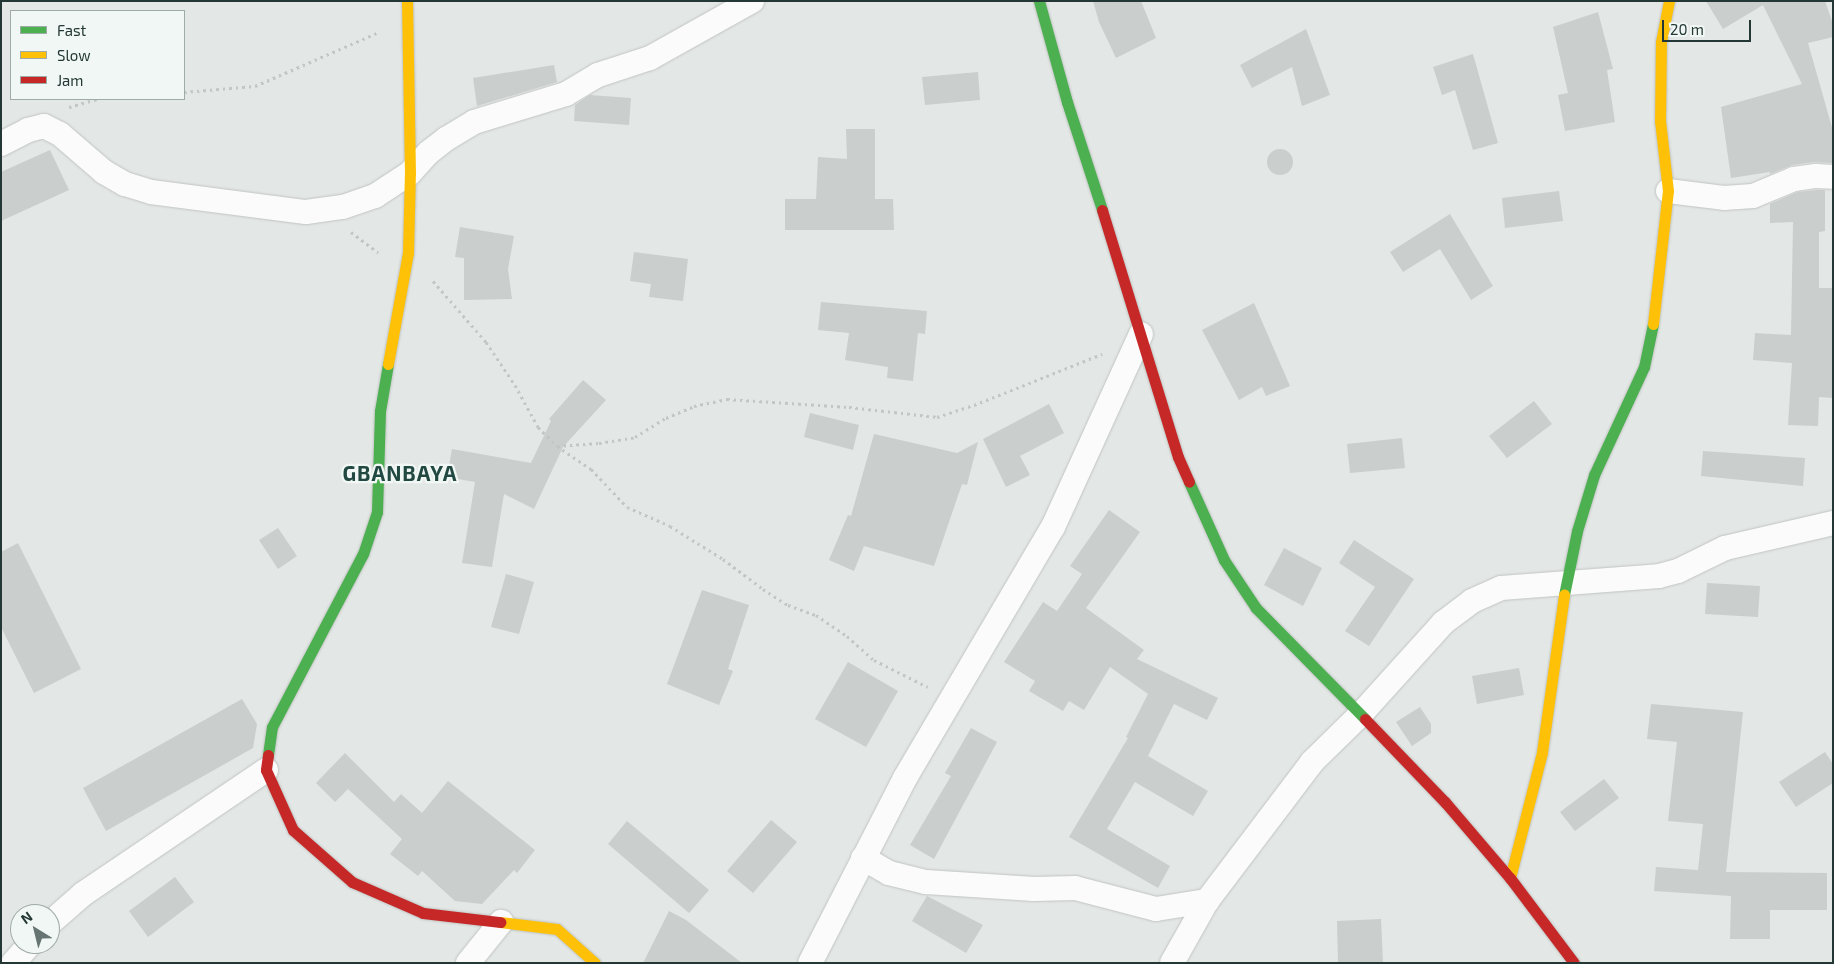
<!DOCTYPE html>
<html>
<head>
<meta charset="utf-8">
<style>
	body { margin:0 }
	#map { position:relative; width:1834px; height:964px; overflow:hidden; background:#e3e7e5; font-family:"Exo 2",sans-serif }
	div>[style] { position:absolute }
	.building>* { inset:0; background:#cacecd }
	.round { border-radius:50% }
	.path>* { height:3px; margin-top:-1.5px; transform-origin:0; background:repeating-linear-gradient(90deg,#c0c7c6 0 2.5px,transparent 0 6.5px) }
	.roads { filter:drop-shadow(0 0 1px #c0c4c2) drop-shadow(0 0 1px #c0c4c2) }
	.street>* { height:24px; margin:-12px; padding:0 12px; transform-origin:12px; border-radius:12px; background:#fbfbfb }
	.fast>* { height:11px; margin:-5.5px; padding:0 5.5px; transform-origin:5.5px; border-radius:5.5px; background:#4caf50 }
	.slow>* { height:11px; margin:-5.5px; padding:0 5.5px; transform-origin:5.5px; border-radius:5.5px; background:#ffc107 }
	.jam>* { height:11px; margin:-5.5px; padding:0 5.5px; transform-origin:5.5px; border-radius:5.5px; background:#c62828 }
	span { translate:-50% -50%; white-space:nowrap; text-align:center; line-height:1.15; -webkit-text-stroke:4.5px #f1f7f4; paint-order:stroke }
	.district-label { font-size:21px; color:#224842; font-weight:700; letter-spacing:1px }
	.frame { position:absolute; inset:0; border:2px solid #233834; pointer-events:none }
	.legend { position:absolute; left:10px; top:10px; width:175px; height:90px; box-sizing:border-box; background:#f1f7f4; border:1px solid #9faba7; margin:0; padding:6px 9px; list-style:none; font-size:15px; color:#233834 }
	.legend li { display:flex; align-items:center; gap:10px; height:25px }
	.legend b { width:25px; border:1px solid #9faba7 }
	.north { position:absolute; left:10px; top:904px; width:50px; height:50px; box-sizing:border-box; background:#f1f7f4; border:1px solid #9faba7; border-radius:50%; rotate:324deg; font-size:14px; font-weight:700; line-height:20px; text-align:center; color:#233834 }
	.north::after { content:''; display:block; margin:auto; width:18px; height:22px; background:#667572; clip-path:polygon(50% 0,100% 100%,50% 72%,0 100%) }
	.scale { position:absolute; left:1662px; top:20px; width:89px; height:22px; box-sizing:border-box; border:2px solid #233834; border-top:0; padding-left:6px; font-size:15px; line-height:18px; white-space:nowrap; color:#233834; -webkit-text-stroke:4px #f1f7f4; paint-order:stroke }
</style>
</head>
<body>
<div id="map">
	<div class="building">
		<i style="clip-path:polygon(1093px 1px,1141px 1px,1156px 38px,1116px 58px,1099px 22px)"></i>
		<i style="clip-path:polygon(1706px 1px,1825px 1px,1833px 24px,1833px 37px,1808px 43px,1833px 131px,1833px 163px,1814px 162px,1792px 165px,1770px 174px,1770px 172px,1731px 178px,1721px 107px,1802px 84px,1763px 5px,1723px 29px)"></i>
		<i style="clip-path:polygon(1598px 12px,1613px 69px,1607px 70px,1615px 122px,1565px 131px,1558px 95px,1568px 93px,1553px 27px)"></i>
		<i style="clip-path:polygon(1306px 29px,1330px 95px,1302px 106px,1292px 67px,1252px 88px,1240px 65px)"></i>
		<i style="clip-path:polygon(1473px 54px,1498px 143px,1473px 150px,1455px 90px,1442px 95px,1433px 67px)"></i>
		<i style="clip-path:polygon(554px 65px,557px 82px,477px 106px,473px 78px)"></i>
		<i style="clip-path:polygon(978px 72px,980px 100px,925px 105px,922px 77px)"></i>
		<i style="clip-path:polygon(590px 95px,631px 98px,629px 125px,574px 121px,575px 105px)"></i>
		<i style="clip-path:polygon(846px 129px,875px 129px,875px 199px,893px 199px,894px 230px,785px 230px,785px 199px,816px 199px,818px 157px,847px 159px)"></i>
		<i class="round" style="left:1267px;top:149px;width:26px;height:26px"></i>
		<i style="clip-path:polygon(50px 150px,69px 190px,1px 221px,1px 172px)"></i>
		<i style="clip-path:polygon(1817px 190px,1825px 190px,1825px 231px,1819px 232px,1819px 288px,1833px 288px,1833px 398px,1819px 397px,1818px 426px,1788px 425px,1792px 363px,1753px 360px,1755px 333px,1791px 335px,1793px 222px,1770px 223px,1770px 204px,1798px 192px)"></i>
		<i style="clip-path:polygon(1559px 191px,1563px 221px,1505px 228px,1502px 198px)"></i>
		<i style="clip-path:polygon(1450px 214px,1493px 286px,1471px 300px,1440px 249px,1403px 272px,1390px 252px)"></i>
		<i style="clip-path:polygon(460px 227px,514px 236px,508px 269px,512px 299px,464px 300px,464px 258px,455px 257px)"></i>
		<i style="clip-path:polygon(634px 252px,688px 259px,683px 301px,649px 297px,651px 284px,630px 281px)"></i>
		<i style="clip-path:polygon(821px 302px,927px 311px,925px 334px,918px 333px,913px 381px,887px 378px,888px 367px,845px 360px,849px 333px,818px 330px)"></i>
		<i style="clip-path:polygon(1254px 303px,1290px 386px,1266px 396px,1262px 387px,1239px 400px,1202px 330px)"></i>
		<i style="clip-path:polygon(583px 380px,606px 400px,563px 447px,534px 509px,504px 494px,492px 567px,462px 563px,475px 482px,447px 477px,452px 449px,531px 463px,551px 421px,549px 419px)"></i>
		<i style="clip-path:polygon(1534px 401px,1552px 424px,1507px 458px,1489px 436px)"></i>
		<i style="clip-path:polygon(1049px 404px,1064px 433px,1020px 456px,1030px 475px,1006px 487px,983px 439px)"></i>
		<i style="clip-path:polygon(810px 413px,859px 425px,853px 450px,804px 437px)"></i>
		<i style="clip-path:polygon(874px 434px,957px 453px,978px 442px,967px 485px,962px 484px,934px 566px,864px 546px,854px 571px,829px 560px,848px 515px,851px 516px)"></i>
		<i style="clip-path:polygon(1402px 438px,1405px 468px,1350px 473px,1347px 444px)"></i>
		<i style="clip-path:polygon(1703px 451px,1805px 458px,1803px 486px,1701px 476px)"></i>
		<i style="clip-path:polygon(1109px 510px,1140px 532px,1086px 608px,1144px 650px,1137px 659px,1218px 698px,1207px 720px,1174px 704px,1148px 756px,1208px 791px,1193px 816px,1135px 782px,1107px 829px,1170px 866px,1158px 888px,1069px 837px,1128px 738px,1126px 737px,1148px 694px,1110px 667px,1084px 710px,1069px 701px,1063px 711px,1029px 691px,1035px 681px,1004px 662px,1043px 602px,1057px 611px,1082px 574px,1070px 566px)"></i>
		<i style="clip-path:polygon(278px 528px,297px 556px,278px 569px,259px 540px)"></i>
		<i style="clip-path:polygon(1354px 540px,1414px 579px,1369px 646px,1345px 631px,1375px 587px,1339px 563px)"></i>
		<i style="clip-path:polygon(18px 543px,81px 669px,34px 693px,1px 627px,1px 552px)"></i>
		<i style="clip-path:polygon(1284px 548px,1322px 568px,1303px 606px,1264px 585px)"></i>
		<i style="clip-path:polygon(506px 574px,534px 582px,519px 634px,491px 627px)"></i>
		<i style="clip-path:polygon(1707px 583px,1760px 586px,1758px 617px,1705px 614px)"></i>
		<i style="clip-path:polygon(702px 590px,749px 605px,728px 669px,733px 671px,719px 705px,667px 684px)"></i>
		<i style="clip-path:polygon(848px 662px,898px 691px,866px 747px,815px 719px)"></i>
		<i style="clip-path:polygon(1519px 668px,1524px 695px,1477px 704px,1472px 676px)"></i>
		<i style="clip-path:polygon(242px 699px,257px 724px,253px 748px,106px 831px,83px 788px)"></i>
		<i style="clip-path:polygon(1651px 704px,1743px 712px,1726px 872px,1827px 873px,1827px 910px,1770px 910px,1770px 939px,1730px 939px,1731px 896px,1654px 891px,1656px 867px,1698px 870px,1703px 824px,1668px 821px,1677px 742px,1647px 739px)"></i>
		<i style="clip-path:polygon(1420px 707px,1431px 724px,1431px 733px,1412px 746px,1396px 722px)"></i>
		<i style="clip-path:polygon(971px 728px,997px 742px,934px 859px,910px 845px,951px 776px,945px 773px)"></i>
		<i style="clip-path:polygon(1825px 752px,1833px 764px,1833px 783px,1796px 807px,1779px 782px)"></i>
		<i style="clip-path:polygon(345px 753px,394px 802px,401px 794px,422px 813px,448px 781px,535px 850px,517px 873px,514px 870px,482px 904px,455px 901px,422px 871px,418px 876px,390px 854px,402px 839px,348px 789px,335px 802px,316px 783px)"></i>
		<i style="clip-path:polygon(1604px 779px,1619px 798px,1575px 831px,1560px 812px)"></i>
		<i style="clip-path:polygon(771px 820px,797px 842px,753px 893px,727px 871px)"></i>
		<i style="clip-path:polygon(627px 821px,709px 890px,689px 913px,608px 844px)"></i>
		<i style="clip-path:polygon(175px 877px,194px 902px,148px 937px,129px 911px)"></i>
		<i style="clip-path:polygon(927px 896px,983px 925px,966px 953px,912px 921px)"></i>
		<i style="clip-path:polygon(669px 911px,686px 920px,742px 963px,643px 963px)"></i>
		<i style="clip-path:polygon(1381px 919px,1383px 963px,1338px 963px,1337px 921px)"></i>
	</div>
	<div class="path">
		<i style="left:184px;top:92px;width:71px;rotate:-4.8deg"></i>
		<i style="left:255px;top:86px;width:135px;rotate:-23.5deg"></i>
		<i style="left:69px;top:107px;width:29px;rotate:-16deg"></i>
		<i style="left:351px;top:232px;width:34px;rotate:37deg"></i>
		<i style="left:433px;top:281px;width:81px;rotate:49deg"></i>
		<i style="left:486px;top:342px;width:52px;rotate:56deg"></i>
		<i style="left:515px;top:385px;width:48px;rotate:61.3deg"></i>
		<i style="left:538px;top:427px;width:27px;rotate:45deg"></i>
		<i style="left:557px;top:446px;width:41px;rotate:34.1deg"></i>
		<i style="left:591px;top:469px;width:52px;rotate:46.5deg"></i>
		<i style="left:627px;top:507px;width:47px;rotate:23.8deg"></i>
		<i style="left:670px;top:526px;width:62px;rotate:31.9deg"></i>
		<i style="left:723px;top:559px;width:50px;rotate:36.9deg"></i>
		<i style="left:763px;top:589px;width:30px;rotate:33deg"></i>
		<i style="left:788px;top:605px;width:30px;rotate:20deg"></i>
		<i style="left:816px;top:615px;width:37px;rotate:34deg"></i>
		<i style="left:847px;top:636px;width:36px;rotate:42deg"></i>
		<i style="left:874px;top:660px;width:60px;rotate:26.6deg"></i>
		<i style="left:557px;top:446px;width:42px;rotate:-4.1deg"></i>
		<i style="left:599px;top:443px;width:36px;rotate:-9deg"></i>
		<i style="left:635px;top:437px;width:36px;rotate:-32deg"></i>
		<i style="left:666px;top:418px;width:30px;rotate:-23deg"></i>
		<i style="left:694px;top:406px;width:34px;rotate:-12deg"></i>
		<i style="left:727px;top:399px;width:122px;rotate:3.8deg"></i>
		<i style="left:849px;top:407px;width:89px;rotate:6.5deg"></i>
		<i style="left:937px;top:417px;width:39px;rotate:-18deg"></i>
		<i style="left:974px;top:405px;width:138px;rotate:-21.7deg"></i>
	</div>
	<div class="roads">
		<div class="street">
			<i style="left:1px;top:144px;width:30px;rotate:-27deg"></i>
			<i style="left:28px;top:130px;width:16px;rotate:-14deg"></i>
			<i style="left:44px;top:126px;width:18px;rotate:27deg"></i>
			<i style="left:60px;top:134px;width:58px;rotate:40.8deg"></i>
			<i style="left:104px;top:172px;width:24px;rotate:30deg"></i>
			<i style="left:125px;top:184px;width:27px;rotate:17deg"></i>
			<i style="left:151px;top:192px;width:156px;rotate:7.4deg"></i>
			<i style="left:306px;top:212px;width:37px;rotate:-8deg"></i>
			<i style="left:343px;top:207px;width:34px;rotate:-19deg"></i>
			<i style="left:375px;top:196px;width:42px;rotate:-33.3deg"></i>
			<i style="left:410px;top:173px;width:27px;rotate:-48deg"></i>
			<i style="left:428px;top:153px;width:23px;rotate:-38deg"></i>
			<i style="left:446px;top:139px;width:33px;rotate:-31deg"></i>
			<i style="left:474px;top:122px;width:96px;rotate:-16.9deg"></i>
			<i style="left:566px;top:94px;width:37px;rotate:-31deg"></i>
			<i style="left:598px;top:75px;width:55px;rotate:-18.1deg"></i>
			<i style="left:650px;top:58px;width:117px;rotate:-29.2deg"></i>
			<i style="left:1668px;top:191px;width:56px;rotate:7.1deg"></i>
			<i style="left:1724px;top:198px;width:29px;rotate:-4deg"></i>
			<i style="left:1753px;top:196px;width:44px;rotate:-22.5deg"></i>
			<i style="left:1794px;top:179px;width:22px;rotate:-8deg"></i>
			<i style="left:1816px;top:176px;width:17px;rotate:3deg"></i>
			<i style="left:863px;top:858px;width:30px;rotate:30deg"></i>
			<i style="left:889px;top:873px;width:38px;rotate:14deg"></i>
			<i style="left:926px;top:882px;width:108px;rotate:3.7deg"></i>
			<i style="left:1034px;top:889px;width:41px;rotate:-1.4deg"></i>
			<i style="left:1075px;top:888px;width:84px;rotate:14.5deg"></i>
			<i style="left:1156px;top:909px;width:52px;rotate:-8.9deg"></i>
			<i style="left:50px;top:923px;width:44px;rotate:-41.3deg"></i>
			<i style="left:83px;top:894px;width:221px;rotate:-34.1deg"></i>
			<i style="left:13px;top:963px;width:25px;rotate:-48deg"></i>
			<i style="left:468px;top:963px;width:53px;rotate:-51.2deg"></i>
			<i style="left:810px;top:963px;width:208px;rotate:-62.8deg"></i>
			<i style="left:905px;top:778px;width:291px;rotate:-59.5deg"></i>
			<i style="left:1053px;top:527px;width:212px;rotate:-65.5deg"></i>
			<i style="left:1172px;top:963px;width:71px;rotate:-60.6deg"></i>
			<i style="left:1207px;top:901px;width:174px;rotate:-52.9deg"></i>
			<i style="left:1312px;top:762px;width:67px;rotate:-44.4deg"></i>
			<i style="left:1360px;top:715px;width:124px;rotate:-47.9deg"></i>
			<i style="left:1443px;top:623px;width:36px;rotate:-37deg"></i>
			<i style="left:1472px;top:601px;width:32px;rotate:-24deg"></i>
			<i style="left:1501px;top:588px;width:158px;rotate:-4.3deg"></i>
			<i style="left:1659px;top:576px;width:20px;rotate:-15deg"></i>
			<i style="left:1678px;top:571px;width:52px;rotate:-26.1deg"></i>
			<i style="left:1725px;top:548px;width:111px;rotate:-13deg"></i>
		</div>
		<div class="fast">
			<i style="left:1039px;top:1px;width:105px;rotate:74.5deg"></i>
			<i style="left:1067px;top:102px;width:114px;rotate:72deg"></i>
			<i style="left:1189px;top:482px;width:85px;rotate:65.8deg"></i>
			<i style="left:1224px;top:560px;width:58px;rotate:56.3deg"></i>
			<i style="left:1256px;top:608px;width:156px;rotate:45.5deg"></i>
			<i style="left:1564px;top:595px;width:65px;rotate:-78.5deg"></i>
			<i style="left:1577px;top:531px;width:59px;rotate:-73.1deg"></i>
			<i style="left:1594px;top:475px;width:119px;rotate:-65.2deg"></i>
			<i style="left:1644px;top:367px;width:44px;rotate:-78.2deg"></i>
			<i style="left:268px;top:755px;width:28px;rotate:-82deg"></i>
			<i style="left:272px;top:727px;width:195px;rotate:-62.3deg"></i>
			<i style="left:363px;top:554px;width:44px;rotate:-71.6deg"></i>
			<i style="left:377px;top:512px;width:101px;rotate:-88.3deg"></i>
			<i style="left:380px;top:411px;width:48px;rotate:-80.3deg"></i>
		</div>
		<div class="slow">
			<i style="left:1653px;top:324px;width:134px;rotate:-83.6deg"></i>
			<i style="left:1668px;top:191px;width:70px;rotate:-96.5deg"></i>
			<i style="left:1660px;top:121px;width:79px;rotate:-89.3deg"></i>
			<i style="left:1661px;top:42px;width:42px;rotate:-79deg"></i>
			<i style="left:388px;top:364px;width:113px;rotate:-79.8deg"></i>
			<i style="left:408px;top:253px;width:80px;rotate:-88.6deg"></i>
			<i style="left:410px;top:173px;width:172px;rotate:-91deg"></i>
			<i style="left:1510px;top:878px;width:130px;rotate:-75.7deg"></i>
			<i style="left:1542px;top:752px;width:159px;rotate:-82deg"></i>
			<i style="left:500px;top:922px;width:57px;rotate:7deg"></i>
			<i style="left:557px;top:929px;width:51px;rotate:41.8deg"></i>
		</div>
		<div class="jam">
			<i style="left:1102px;top:210px;width:258px;rotate:72.9deg"></i>
			<i style="left:1178px;top:457px;width:27px;rotate:66deg"></i>
			<i style="left:1365px;top:719px;width:115px;rotate:46.1deg"></i>
			<i style="left:1445px;top:802px;width:100px;rotate:49.5deg"></i>
			<i style="left:1510px;top:878px;width:106px;rotate:53deg"></i>
			<i style="left:268px;top:755px;width:15px;rotate:98deg"></i>
			<i style="left:266px;top:770px;width:66px;rotate:65.8deg"></i>
			<i style="left:293px;top:830px;width:79px;rotate:41.4deg"></i>
			<i style="left:352px;top:882px;width:77px;rotate:23.6deg"></i>
			<i style="left:423px;top:913px;width:78px;rotate:6.7deg"></i>
		</div>
	</div>
	<div class="district-label">
		<span style="left:400px;top:473px">GBANBAYA</span>
	</div>
	<div class="frame"></div>
	<ul class="legend">
	<li><b style="height:6px;background:#4caf50"></b>Fast</li>
	<li><b style="height:6px;background:#ffc107"></b>Slow</li>
	<li><b style="height:6px;background:#c62828"></b>Jam</li>
	</ul>
	<div class="north">N</div>
	<div class="scale">20 m</div>
</div>
</body>
</html>
